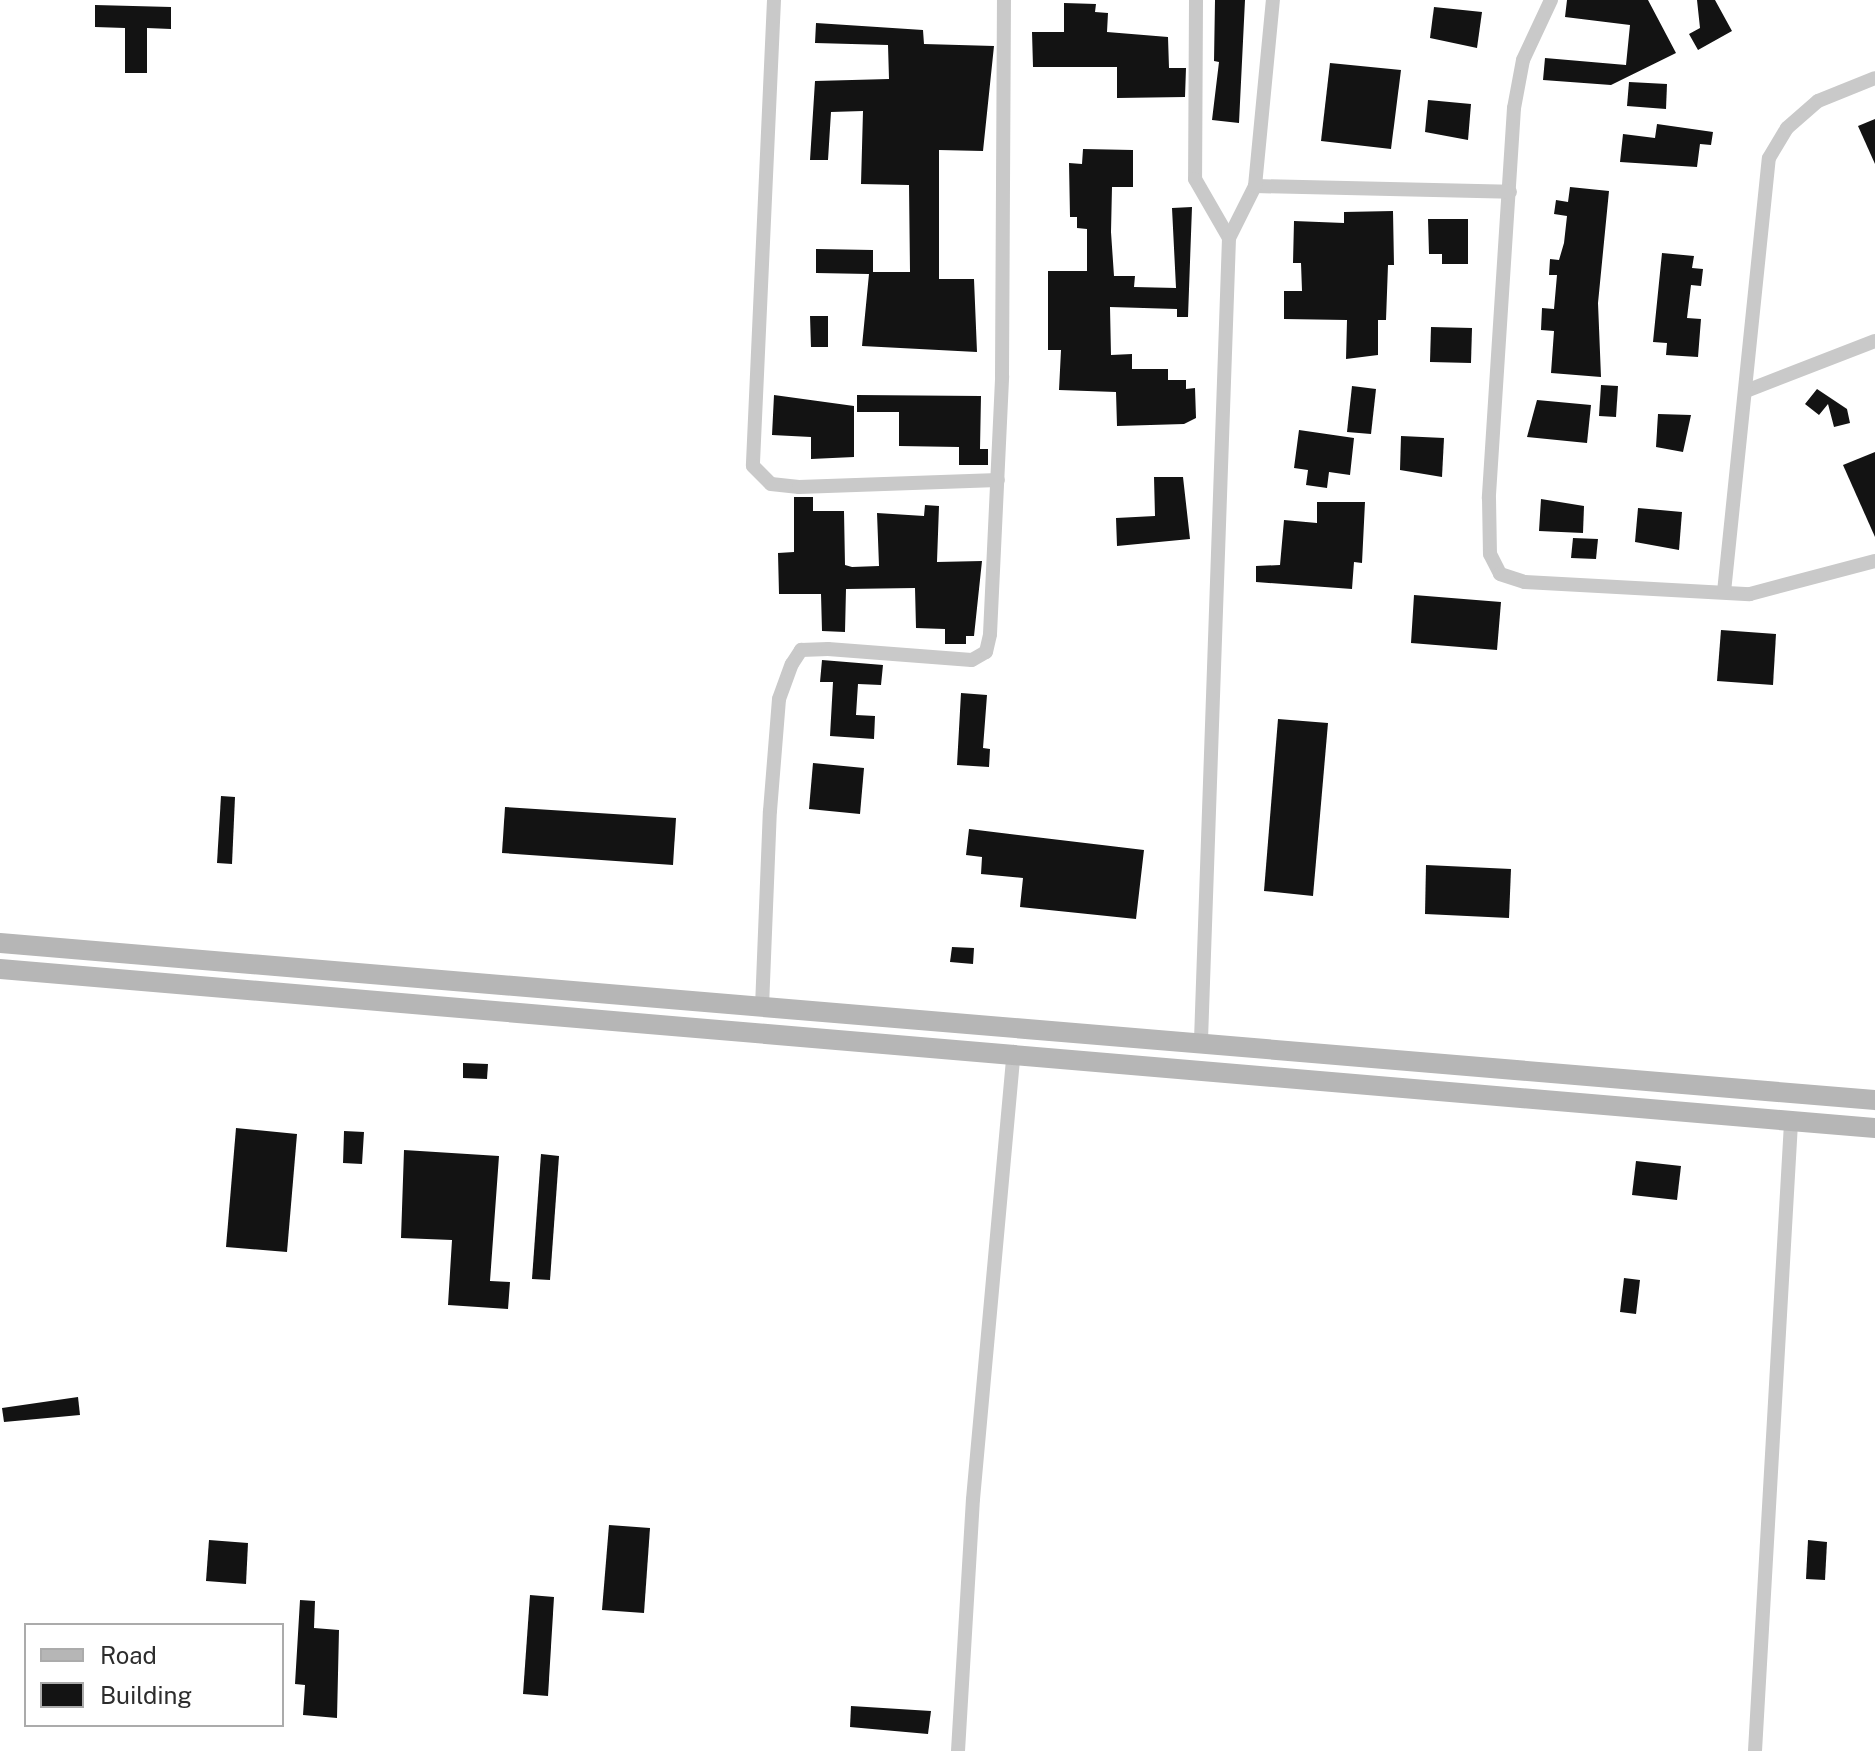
<!DOCTYPE html>
<html>
<head>
<meta charset="utf-8">
<style>
	body { margin:0 }
	#map { position:relative; width:1875px; height:1751px; overflow:hidden; background:#fff; font-family:"Public Sans",sans-serif }
	div>[style] { position:absolute }
	.building>* { inset:0; background:#131313 }
	.street>* { height:14px; margin:-7px; padding:0 7px; transform-origin:7px; border-radius:7px; background:#c9c9c9 }
	.secondary>* { height:20px; margin:-10px; padding:0 10px; transform-origin:10px; border-radius:10px; background:#b6b6b6 }
	span { translate:-50% -50%; white-space:nowrap; text-align:center; line-height:1.15; -webkit-text-stroke:8px #fff; paint-order:stroke }
	.legend { position:absolute; left:24px; top:1623px; width:260px; height:104px; box-sizing:border-box; background:#fff; border:2px solid #ababab; margin:0; padding:10px 14px; list-style:none; font-size:24px; color:#2c2c2c }
	.legend li { display:flex; align-items:center; gap:16px; height:40px }
	.legend b { width:40px; border:2px solid #ababab }
</style>
</head>
<body>
<div id="map">
	<div class="building">
		<i style="clip-path:polygon(1215px 0,1245px 0,1239px 123px,1212px 120px,1219px 62px,1214px 61px)"></i>
		<i style="clip-path:polygon(1567px 0,1648px 0,1676px 53px,1611px 85px,1543px 80px,1545px 58px,1626px 65px,1630px 25px,1565px 17px)"></i>
		<i style="clip-path:polygon(1697px 0,1715px 0,1732px 31px,1698px 50px,1689px 34px,1700px 28px)"></i>
		<i style="clip-path:polygon(1064px 3px,1096px 4px,1095px 12px,1108px 13px,1107px 32px,1168px 37px,1169px 68px,1186px 68px,1185px 97px,1117px 98px,1117px 67px,1033px 67px,1032px 32px,1064px 32px)"></i>
		<i style="clip-path:polygon(95px 5px,171px 7px,171px 29px,147px 28px,147px 73px,125px 73px,125px 28px,95px 27px)"></i>
		<i style="clip-path:polygon(1434px 7px,1482px 12px,1477px 48px,1430px 38px)"></i>
		<i style="clip-path:polygon(816px 23px,923px 30px,924px 44px,994px 46px,983px 151px,939px 150px,939px 279px,974px 279px,977px 352px,862px 346px,869px 274px,816px 273px,816px 249px,873px 250px,873px 272px,910px 272px,909px 185px,861px 184px,863px 111px,831px 112px,828px 160px,810px 160px,815px 81px,889px 79px,888px 45px,815px 43px)"></i>
		<i style="clip-path:polygon(1330px 63px,1401px 70px,1391px 149px,1321px 141px)"></i>
		<i style="clip-path:polygon(1629px 82px,1667px 84px,1666px 109px,1627px 106px)"></i>
		<i style="clip-path:polygon(1428px 100px,1471px 104px,1468px 140px,1425px 132px)"></i>
		<i style="clip-path:polygon(1875px 119px,1875px 164px,1858px 126px)"></i>
		<i style="clip-path:polygon(1657px 124px,1713px 132px,1711px 145px,1700px 144px,1697px 167px,1620px 162px,1623px 134px,1655px 138px)"></i>
		<i style="clip-path:polygon(1083px 149px,1133px 150px,1133px 187px,1112px 187px,1111px 232px,1114px 276px,1135px 276px,1134px 287px,1176px 288px,1172px 208px,1192px 207px,1188px 317px,1177px 317px,1177px 309px,1110px 307px,1111px 355px,1132px 354px,1132px 369px,1168px 369px,1168px 380px,1186px 380px,1186px 389px,1195px 388px,1196px 418px,1184px 424px,1117px 426px,1116px 392px,1059px 390px,1061px 350px,1048px 350px,1048px 271px,1087px 271px,1087px 229px,1077px 228px,1077px 217px,1070px 217px,1069px 163px,1082px 164px)"></i>
		<i style="clip-path:polygon(1570px 187px,1609px 191px,1598px 303px,1601px 377px,1551px 373px,1554px 331px,1541px 330px,1542px 308px,1554px 309px,1557px 275px,1549px 275px,1550px 259px,1559px 260px,1564px 243px,1567px 216px,1554px 214px,1556px 200px,1568px 202px)"></i>
		<i style="clip-path:polygon(1393px 211px,1394px 265px,1388px 265px,1386px 320px,1378px 320px,1378px 355px,1346px 359px,1347px 320px,1284px 319px,1284px 291px,1302px 291px,1301px 263px,1293px 263px,1294px 221px,1344px 223px,1344px 212px)"></i>
		<i style="clip-path:polygon(1428px 219px,1468px 219px,1468px 264px,1442px 264px,1442px 254px,1429px 254px)"></i>
		<i style="clip-path:polygon(1662px 253px,1694px 256px,1692px 268px,1703px 269px,1701px 286px,1691px 285px,1687px 318px,1701px 319px,1698px 357px,1666px 355px,1667px 343px,1653px 342px)"></i>
		<i style="clip-path:polygon(810px 316px,828px 316px,828px 347px,811px 347px)"></i>
		<i style="clip-path:polygon(1431px 327px,1472px 328px,1471px 363px,1430px 362px)"></i>
		<i style="clip-path:polygon(1601px 385px,1618px 386px,1616px 417px,1599px 416px)"></i>
		<i style="clip-path:polygon(1352px 386px,1376px 389px,1371px 434px,1347px 432px)"></i>
		<i style="clip-path:polygon(1817px 389px,1847px 409px,1850px 423px,1834px 427px,1828px 404px,1819px 415px,1805px 404px)"></i>
		<i style="clip-path:polygon(774px 395px,854px 406px,854px 457px,811px 459px,811px 437px,772px 435px)"></i>
		<i style="clip-path:polygon(857px 395px,981px 396px,980px 449px,988px 449px,988px 465px,959px 465px,959px 447px,899px 446px,899px 412px,857px 412px)"></i>
		<i style="clip-path:polygon(1537px 400px,1591px 405px,1587px 443px,1527px 437px)"></i>
		<i style="clip-path:polygon(1658px 414px,1691px 415px,1683px 452px,1656px 447px)"></i>
		<i style="clip-path:polygon(1299px 430px,1354px 438px,1350px 475px,1329px 472px,1327px 488px,1306px 485px,1308px 470px,1294px 468px)"></i>
		<i style="clip-path:polygon(1401px 436px,1444px 438px,1442px 477px,1400px 470px)"></i>
		<i style="clip-path:polygon(1875px 452px,1875px 537px,1843px 465px)"></i>
		<i style="clip-path:polygon(1154px 477px,1183px 477px,1190px 539px,1117px 546px,1116px 518px,1155px 516px)"></i>
		<i style="clip-path:polygon(794px 497px,813px 497px,813px 511px,844px 511px,845px 565px,852px 567px,879px 566px,877px 513px,924px 516px,925px 505px,939px 506px,937px 562px,982px 561px,974px 636px,966px 636px,966px 644px,945px 644px,945px 629px,916px 628px,915px 588px,846px 589px,845px 632px,822px 631px,821px 594px,779px 594px,778px 553px,794px 552px)"></i>
		<i style="clip-path:polygon(1541px 499px,1584px 506px,1583px 533px,1539px 531px)"></i>
		<i style="clip-path:polygon(1317px 502px,1365px 502px,1362px 563px,1354px 562px,1352px 589px,1256px 582px,1256px 566px,1280px 565px,1284px 520px,1317px 523px)"></i>
		<i style="clip-path:polygon(1638px 508px,1682px 512px,1679px 550px,1635px 542px)"></i>
		<i style="clip-path:polygon(1573px 538px,1598px 539px,1596px 559px,1571px 558px)"></i>
		<i style="clip-path:polygon(1414px 595px,1501px 602px,1497px 650px,1411px 643px)"></i>
		<i style="clip-path:polygon(1721px 630px,1776px 634px,1773px 685px,1717px 681px)"></i>
		<i style="clip-path:polygon(822px 660px,883px 665px,881px 685px,858px 684px,856px 715px,875px 716px,874px 739px,830px 736px,833px 682px,820px 682px)"></i>
		<i style="clip-path:polygon(961px 693px,987px 695px,983px 748px,990px 749px,989px 767px,957px 765px)"></i>
		<i style="clip-path:polygon(1278px 719px,1328px 723px,1313px 896px,1264px 891px)"></i>
		<i style="clip-path:polygon(813px 763px,864px 768px,860px 814px,809px 809px)"></i>
		<i style="clip-path:polygon(221px 796px,235px 797px,232px 864px,217px 863px)"></i>
		<i style="clip-path:polygon(505px 807px,676px 818px,673px 865px,502px 853px)"></i>
		<i style="clip-path:polygon(969px 829px,1144px 850px,1136px 919px,1020px 907px,1023px 878px,981px 874px,982px 857px,966px 855px)"></i>
		<i style="clip-path:polygon(1426px 865px,1511px 869px,1509px 918px,1425px 914px)"></i>
		<i style="clip-path:polygon(952px 947px,974px 948px,973px 964px,950px 962px)"></i>
		<i style="clip-path:polygon(463px 1063px,488px 1064px,487px 1079px,463px 1078px)"></i>
		<i style="clip-path:polygon(236px 1128px,297px 1134px,287px 1252px,226px 1247px)"></i>
		<i style="clip-path:polygon(344px 1131px,364px 1132px,362px 1164px,343px 1163px)"></i>
		<i style="clip-path:polygon(404px 1150px,499px 1156px,490px 1281px,510px 1282px,508px 1309px,448px 1305px,452px 1240px,401px 1238px)"></i>
		<i style="clip-path:polygon(541px 1154px,559px 1156px,550px 1280px,532px 1279px)"></i>
		<i style="clip-path:polygon(1636px 1161px,1681px 1166px,1677px 1200px,1632px 1195px)"></i>
		<i style="clip-path:polygon(1624px 1278px,1640px 1280px,1636px 1314px,1620px 1312px)"></i>
		<i style="clip-path:polygon(78px 1397px,80px 1415px,4px 1422px,2px 1408px)"></i>
		<i style="clip-path:polygon(609px 1525px,650px 1528px,644px 1613px,602px 1610px)"></i>
		<i style="clip-path:polygon(209px 1540px,248px 1543px,246px 1584px,206px 1581px)"></i>
		<i style="clip-path:polygon(1808px 1540px,1827px 1542px,1825px 1580px,1806px 1579px)"></i>
		<i style="clip-path:polygon(530px 1595px,554px 1597px,548px 1696px,523px 1694px)"></i>
		<i style="clip-path:polygon(300px 1600px,315px 1601px,314px 1628px,339px 1630px,337px 1718px,303px 1715px,305px 1685px,295px 1684px)"></i>
		<i style="clip-path:polygon(851px 1706px,931px 1711px,928px 1734px,850px 1727px)"></i>
	</div>
	<div class="street">
		<i style="left:774px;top:0;width:466px;rotate:92.6deg"></i>
		<i style="left:753px;top:466px;width:25px;rotate:45deg"></i>
		<i style="left:771px;top:484px;width:28px;rotate:6deg"></i>
		<i style="left:799px;top:487px;width:199px;rotate:-2deg"></i>
		<i style="left:1196px;top:0;width:179px;rotate:90.3deg"></i>
		<i style="left:1195px;top:179px;width:68px;rotate:60deg"></i>
		<i style="left:1551px;top:0;width:66px;rotate:115deg"></i>
		<i style="left:1523px;top:60px;width:49px;rotate:100.6deg"></i>
		<i style="left:1514px;top:108px;width:391px;rotate:93.7deg"></i>
		<i style="left:1489px;top:498px;width:56px;rotate:89deg"></i>
		<i style="left:1490px;top:554px;width:22px;rotate:63deg"></i>
		<i style="left:1500px;top:574px;width:26px;rotate:18deg"></i>
		<i style="left:1525px;top:582px;width:225px;rotate:3.1deg"></i>
		<i style="left:1750px;top:594px;width:129px;rotate:-14.8deg"></i>
		<i style="left:1255px;top:186px;width:255px;rotate:1.3deg"></i>
		<i style="left:1746px;top:391px;width:138px;rotate:-21.2deg"></i>
		<i style="left:1724px;top:592px;width:436px;rotate:-84.1deg"></i>
		<i style="left:1769px;top:158px;width:35px;rotate:-59deg"></i>
		<i style="left:1787px;top:128px;width:41px;rotate:-41.1deg"></i>
		<i style="left:1818px;top:101px;width:61px;rotate:-22deg"></i>
		<i style="left:762px;top:1007px;width:196px;rotate:-87.7deg"></i>
		<i style="left:770px;top:811px;width:112px;rotate:-85.4deg"></i>
		<i style="left:779px;top:699px;width:37px;rotate:-70deg"></i>
		<i style="left:792px;top:664px;width:17px;rotate:-57deg"></i>
		<i style="left:801px;top:650px;width:27px;rotate:-2deg"></i>
		<i style="left:828px;top:649px;width:144px;rotate:4.4deg"></i>
		<i style="left:972px;top:660px;width:16px;rotate:-30deg"></i>
		<i style="left:986px;top:652px;width:18px;rotate:-77deg"></i>
		<i style="left:990px;top:634px;width:258px;rotate:-87.3deg"></i>
		<i style="left:1002px;top:376px;width:376px;rotate:-89.7deg"></i>
		<i style="left:1201px;top:1040px;width:802px;rotate:-88deg"></i>
		<i style="left:1229px;top:238px;width:58px;rotate:-63.4deg"></i>
		<i style="left:1255px;top:186px;width:187px;rotate:-84.5deg"></i>
		<i style="left:958px;top:1751px;width:252px;rotate:-86.6deg"></i>
		<i style="left:973px;top:1499px;width:449px;rotate:-84.8deg"></i>
		<i style="left:1755px;top:1751px;width:630px;rotate:-86.72deg"></i>
	</div>
	<div class="secondary">
		<i style="left:0;top:943px;width:1882px;rotate:4.79deg"></i>
		<i style="left:0;top:969px;width:1882px;rotate:4.85deg"></i>
	</div>
	<ul class="legend">
	<li><b style="height:10px;background:#b6b6b6"></b>Road</li>
	<li><b style="height:22px;background:#131313"></b>Building</li>
	</ul>
</div>
</body>
</html>
